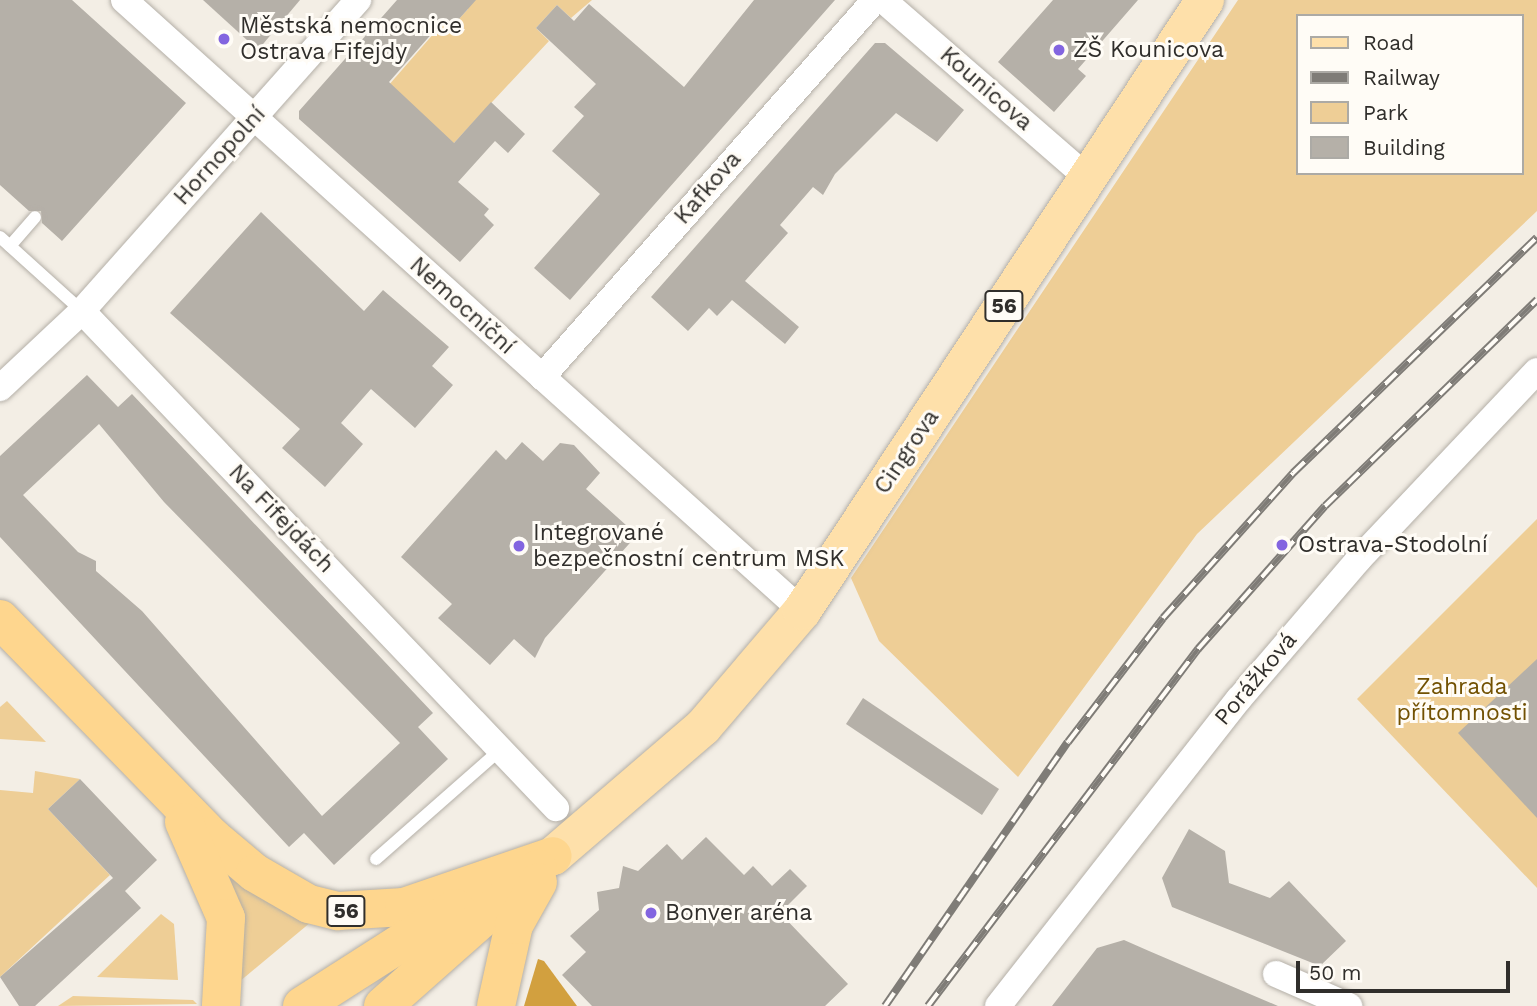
<!DOCTYPE html>
<html>
<head>
<meta charset="utf-8">
<style>
	body { margin:0 }
	#map { position:relative; width:1537px; height:1006px; overflow:hidden; background:#f3eee5; font-family:"Work Sans",sans-serif }
	div>[style] { position:absolute }
	.green>* { inset:0; background:#eece96 }
	.forest>* { inset:0; background:#d2a03f }
	.building>* { inset:0; background:#b5b0a8 }
	.roads { filter:drop-shadow(0 0 2px #b4afa7) drop-shadow(0 0 2px #b4afa7) }
	.service>* { height:12px; margin:-6px; padding:0 6px; transform-origin:6px; border-radius:6px; background:#fff }
	.minor>* { height:26px; margin:-13px; padding:0 13px; transform-origin:13px; border-radius:13px; background:#fff }
	.primary>* { height:38px; margin:-19px; padding:0 19px; transform-origin:19px; border-radius:19px; background:#fee0aa }
	.trunk>* { height:38px; margin:-19px; padding:0 19px; transform-origin:19px; border-radius:19px; background:#fed68e }
	.rail>* { height:8px; margin-top:-4px; transform-origin:0; background:repeating-linear-gradient(90deg,#fffcf6 0 16px,#7f7c77 0 32px); box-sizing:border-box; border-block:2px solid #7f7c77 }
	.dots>* { width:19px; height:19px; translate:-50% -50%; box-sizing:border-box; border:4px solid #fffcf6; border-radius:50% }
	span { translate:-50% -50%; white-space:nowrap; text-align:center; line-height:1.15; -webkit-text-stroke:6px #fffcf6; paint-order:stroke }
	.shield-label span { padding:2px 5px; background:#fffcf6; border:2px solid; border-radius:5px; -webkit-text-stroke-width:0 }
	.shield-label { font-size:21px; color:#302e2b; font-weight:700 }
	.poi-label { font-size:23px; color:#302e2b }
	.left { translate:0 -50%; text-align:left }
	.street-label { font-size:23px; color:#302e2b }
	.park-label { font-size:23px; color:#725102 }
	.legend { position:absolute; left:1296px; top:14px; width:228px; height:161px; box-sizing:border-box; background:#fffcf6; border:2px solid #acaaa5; margin:0; padding:9px 12px; list-style:none; font-size:21px; color:#302e2b }
	.legend li { display:flex; align-items:center; gap:14px; height:35px }
	.legend b { width:35px; border:2px solid #acaaa5 }
	.scale { position:absolute; left:1296px; top:961px; width:214px; height:32px; box-sizing:border-box; border:4px solid #302e2b; border-top:0; padding-left:9px; font-size:21px; line-height:24px; white-space:nowrap; color:#302e2b; -webkit-text-stroke:5px #fffcf6; paint-order:stroke }
</style>
</head>
<body>
<div id="map">
	<div class="green">
		<i style="clip-path:polygon(462px 0,592px 0,571px 18px,557px 5px,536px 28px,549px 41px,453px 144px,368px 109px,442px 24px,449px 30px,468px 9px)"></i>
		<i style="clip-path:polygon(evenodd,1238px 0,1537px 0,1537px 211px,1197px 534px,1018px 777px,879px 641px,851px 578px,1238px 0,1297px 16px,1521px 16px,1521px 173px,1297px 173px,1297px 16px)"></i>
		<i style="clip-path:polygon(1537px 519px,1537px 888px,1357px 699px)"></i>
		<i style="clip-path:polygon(7px 701px,46px 742px,0 739px,0 707px)"></i>
		<i style="clip-path:polygon(35px 771px,80px 779px,48px 809px,110px 875px,0 977px,0 790px,33px 793px)"></i>
		<i style="clip-path:polygon(215px 853px,311px 922px,239px 982px)"></i>
		<i style="clip-path:polygon(161px 914px,174px 924px,178px 980px,97px 977px)"></i>
		<i style="clip-path:polygon(73px 996px,193px 1000px,197px 1004px,58px 1006px)"></i>
	</div>
	<div class="forest">
		<i style="clip-path:polygon(538px 959px,544px 961px,577px 1006px,524px 1006px)"></i>
	</div>
	<div class="building">
		<i style="clip-path:polygon(0 0,72px 0,186px 103px,62px 241px,42px 223px,41px 211px,29px 211px,0 185px)"></i>
		<i style="clip-path:polygon(203px 0,300px 0,258px 50px)"></i>
		<i style="clip-path:polygon(397px 0,476px 0,451px 28px,443px 21px,389px 82px,454px 143px,491px 102px,525px 134px,508px 153px,495px 141px,458px 182px,489px 209px,484px 215px,494px 225px,460px 262px,299px 119px,299px 111px)"></i>
		<i style="clip-path:polygon(754px 0,835px 0,570px 300px,534px 268px,600px 194px,552px 151px,584px 116px,574px 107px,596px 84px,536px 28px,557px 5px,574px 21px,589px 4px,684px 87px)"></i>
		<i style="clip-path:polygon(1053px 0,1138px 0,1078px 69px,1086px 76px,1054px 112px,998px 62px)"></i>
		<i style="clip-path:polygon(875px 43px,885px 43px,964px 110px,937px 142px,896px 113px,835px 174px,823px 195px,813px 187px,780px 225px,788px 233px,745px 281px,799px 327px,785px 344px,732px 300px,717px 316px,709px 308px,688px 331px,651px 297px)"></i>
		<i style="clip-path:polygon(261px 212px,364px 311px,383px 290px,449px 347px,432px 366px,453px 385px,415px 428px,371px 389px,341px 423px,363px 444px,325px 487px,282px 448px,300px 429px,170px 313px)"></i>
		<i style="clip-path:polygon(evenodd,87px 375px,118px 407px,132px 394px,433px 713px,418px 727px,448px 759px,334px 865px,304px 833px,289px 847px,0 537px,0 456px,87px 375px,99px 424px,164px 502px,400px 743px,322px 816px,142px 611px,96px 571px,96px 561px,78px 552px,23px 495px,99px 424px)"></i>
		<i style="clip-path:polygon(522px 442px,543px 461px,560px 443px,574px 445px,600px 473px,586px 489px,637px 535px,545px 638px,535px 658px,514px 639px,490px 665px,438px 618px,452px 604px,401px 557px,496px 450px,506px 460px)"></i>
		<i style="clip-path:polygon(1537px 659px,1537px 818px,1458px 733px)"></i>
		<i style="clip-path:polygon(863px 698px,999px 789px,982px 815px,846px 724px)"></i>
		<i style="clip-path:polygon(80px 779px,157px 860px,125px 891px,141px 908px,35px 1006px,19px 1006px,0 977px,113px 878px,48px 809px)"></i>
		<i style="clip-path:polygon(1189px 829px,1225px 851px,1229px 883px,1270px 898px,1289px 881px,1346px 941px,1320px 966px,1172px 907px,1162px 878px)"></i>
		<i style="clip-path:polygon(706px 837px,744px 875px,753px 866px,772px 886px,790px 869px,807px 886px,780px 913px,848px 984px,825px 1006px,592px 1006px,562px 975px,586px 952px,570px 936px,599px 910px,597px 892px,619px 888px,623px 866px,638px 871px,667px 844px,682px 860px)"></i>
		<i style="clip-path:polygon(1124px 940px,1149px 951px,1278px 1006px,1052px 1006px,1097px 948px)"></i>
	</div>
	<div class="roads">
		<div class="service">
			<i style="left:0;top:237px;width:110px;rotate:42.1deg"></i>
			<i style="left:10px;top:246px;width:38px;rotate:-49deg"></i>
			<i style="left:376px;top:859px;width:167px;rotate:-41.3deg"></i>
		</div>
		<div class="minor">
			<i style="left:124px;top:0;width:913px;rotate:42.02deg"></i>
			<i style="left:883px;top:0;width:273px;rotate:41deg"></i>
			<i style="left:82px;top:311px;width:687px;rotate:46.36deg"></i>
			<i style="left:542px;top:377px;width:503px;rotate:-48.55deg"></i>
			<i style="left:0;top:388px;width:112px;rotate:-43.2deg"></i>
			<i style="left:82px;top:311px;width:416px;rotate:-48.4deg"></i>
			<i style="left:1276px;top:974px;width:80px;rotate:23.7deg"></i>
			<i style="left:998px;top:1006px;width:390px;rotate:-51.9deg"></i>
			<i style="left:1239px;top:699px;width:183px;rotate:-49.4deg"></i>
			<i style="left:1358px;top:560px;width:260px;rotate:-46.6deg"></i>
		</div>
		<div class="primary">
			<i style="left:553px;top:856px;width:198px;rotate:-40.7deg"></i>
			<i style="left:703px;top:727px;width:153px;rotate:-49.5deg"></i>
			<i style="left:802px;top:611px;width:732px;rotate:-56.59deg"></i>
		</div>
		<div class="trunk">
			<i style="left:0;top:619px;width:303px;rotate:45.8deg"></i>
			<i style="left:211px;top:836px;width:57px;rotate:40.1deg"></i>
			<i style="left:255px;top:873px;width:62px;rotate:29.9deg"></i>
			<i style="left:309px;top:904px;width:30px;rotate:14deg"></i>
			<i style="left:338px;top:911px;width:66px;rotate:-3.5deg"></i>
			<i style="left:404px;top:907px;width:157px;rotate:-18.9deg"></i>
			<i style="left:184px;top:822px;width:105px;rotate:66.4deg"></i>
			<i style="left:226px;top:918px;width:88px;rotate:93.3deg"></i>
			<i style="left:302px;top:1006px;width:182px;rotate:-32.6deg"></i>
			<i style="left:383px;top:1006px;width:207px;rotate:-41.5deg"></i>
			<i style="left:496px;top:1006px;width:83px;rotate:-77.5deg"></i>
			<i style="left:514px;top:925px;width:49px;rotate:-60.8deg"></i>
		</div>
	</div>
	<div class="rail">
		<i style="left:885px;top:1006px;width:321px;rotate:-55.3deg"></i>
		<i style="left:1068px;top:742px;width:156px;rotate:-52.5deg"></i>
		<i style="left:1163px;top:618px;width:195px;rotate:-48.1deg"></i>
		<i style="left:1293px;top:473px;width:339px;rotate:-44deg"></i>
		<i style="left:928px;top:1006px;width:448px;rotate:-52.9deg"></i>
		<i style="left:1198px;top:649px;width:191px;rotate:-48.4deg"></i>
		<i style="left:1325px;top:506px;width:296px;rotate:-44.2deg"></i>
	</div>
	<div class="dots">
		<i style="left:224px;top:39px;background:#8365e0"></i>
		<i style="left:1059px;top:50px;background:#8365e0"></i>
		<i style="left:1282px;top:545px;background:#8365e0"></i>
		<i style="left:519px;top:546px;background:#8365e0"></i>
		<i style="left:651px;top:913px;background:#8365e0"></i>
	</div>
	<div class="shield-label">
		<span style="left:1004px;top:306px">56</span>
		<span style="left:346px;top:911px">56</span>
	</div>
	<div class="poi-label">
		<span class="left" style="left:240px;top:39px">Městská nemocnice<br>Ostrava Fifejdy</span>
		<span class="left" style="left:1073px;top:50px">ZŠ Kounicova</span>
		<span class="left" style="left:533px;top:546px">Integrované<br>bezpečnostní centrum MSK</span>
		<span class="left" style="left:1298px;top:545px">Ostrava-Stodolní</span>
		<span class="left" style="left:665px;top:913px">Bonver aréna</span>
	</div>
	<div class="street-label">
		<span style="left:986px;top:89px;rotate:41deg">Kounicova</span>
		<span style="left:220px;top:156px;rotate:-48deg">Hornopolní</span>
		<span style="left:708px;top:188px;rotate:-49deg">Kafkova</span>
		<span style="left:462px;top:306px;rotate:42deg">Nemocniční</span>
		<span style="left:907px;top:452px;rotate:-56deg">Cingrova</span>
		<span style="left:281px;top:519px;rotate:46deg">Na Fifejdách</span>
		<span style="left:1256px;top:679px;rotate:-50deg">Porážková</span>
	</div>
	<div class="park-label">
		<span style="left:1462px;top:700px">Zahrada<br>přítomnosti</span>
	</div>
	<ul class="legend">
	<li><b style="height:9px;background:#fee0aa"></b>Road</li>
	<li><b style="height:9px;background:#7f7c77"></b>Railway</li>
	<li><b style="height:19px;background:#eece96"></b>Park</li>
	<li><b style="height:19px;background:#b5b0a8"></b>Building</li>
	</ul>
	<div class="scale">50 m</div>
</div>
</body>
</html>
